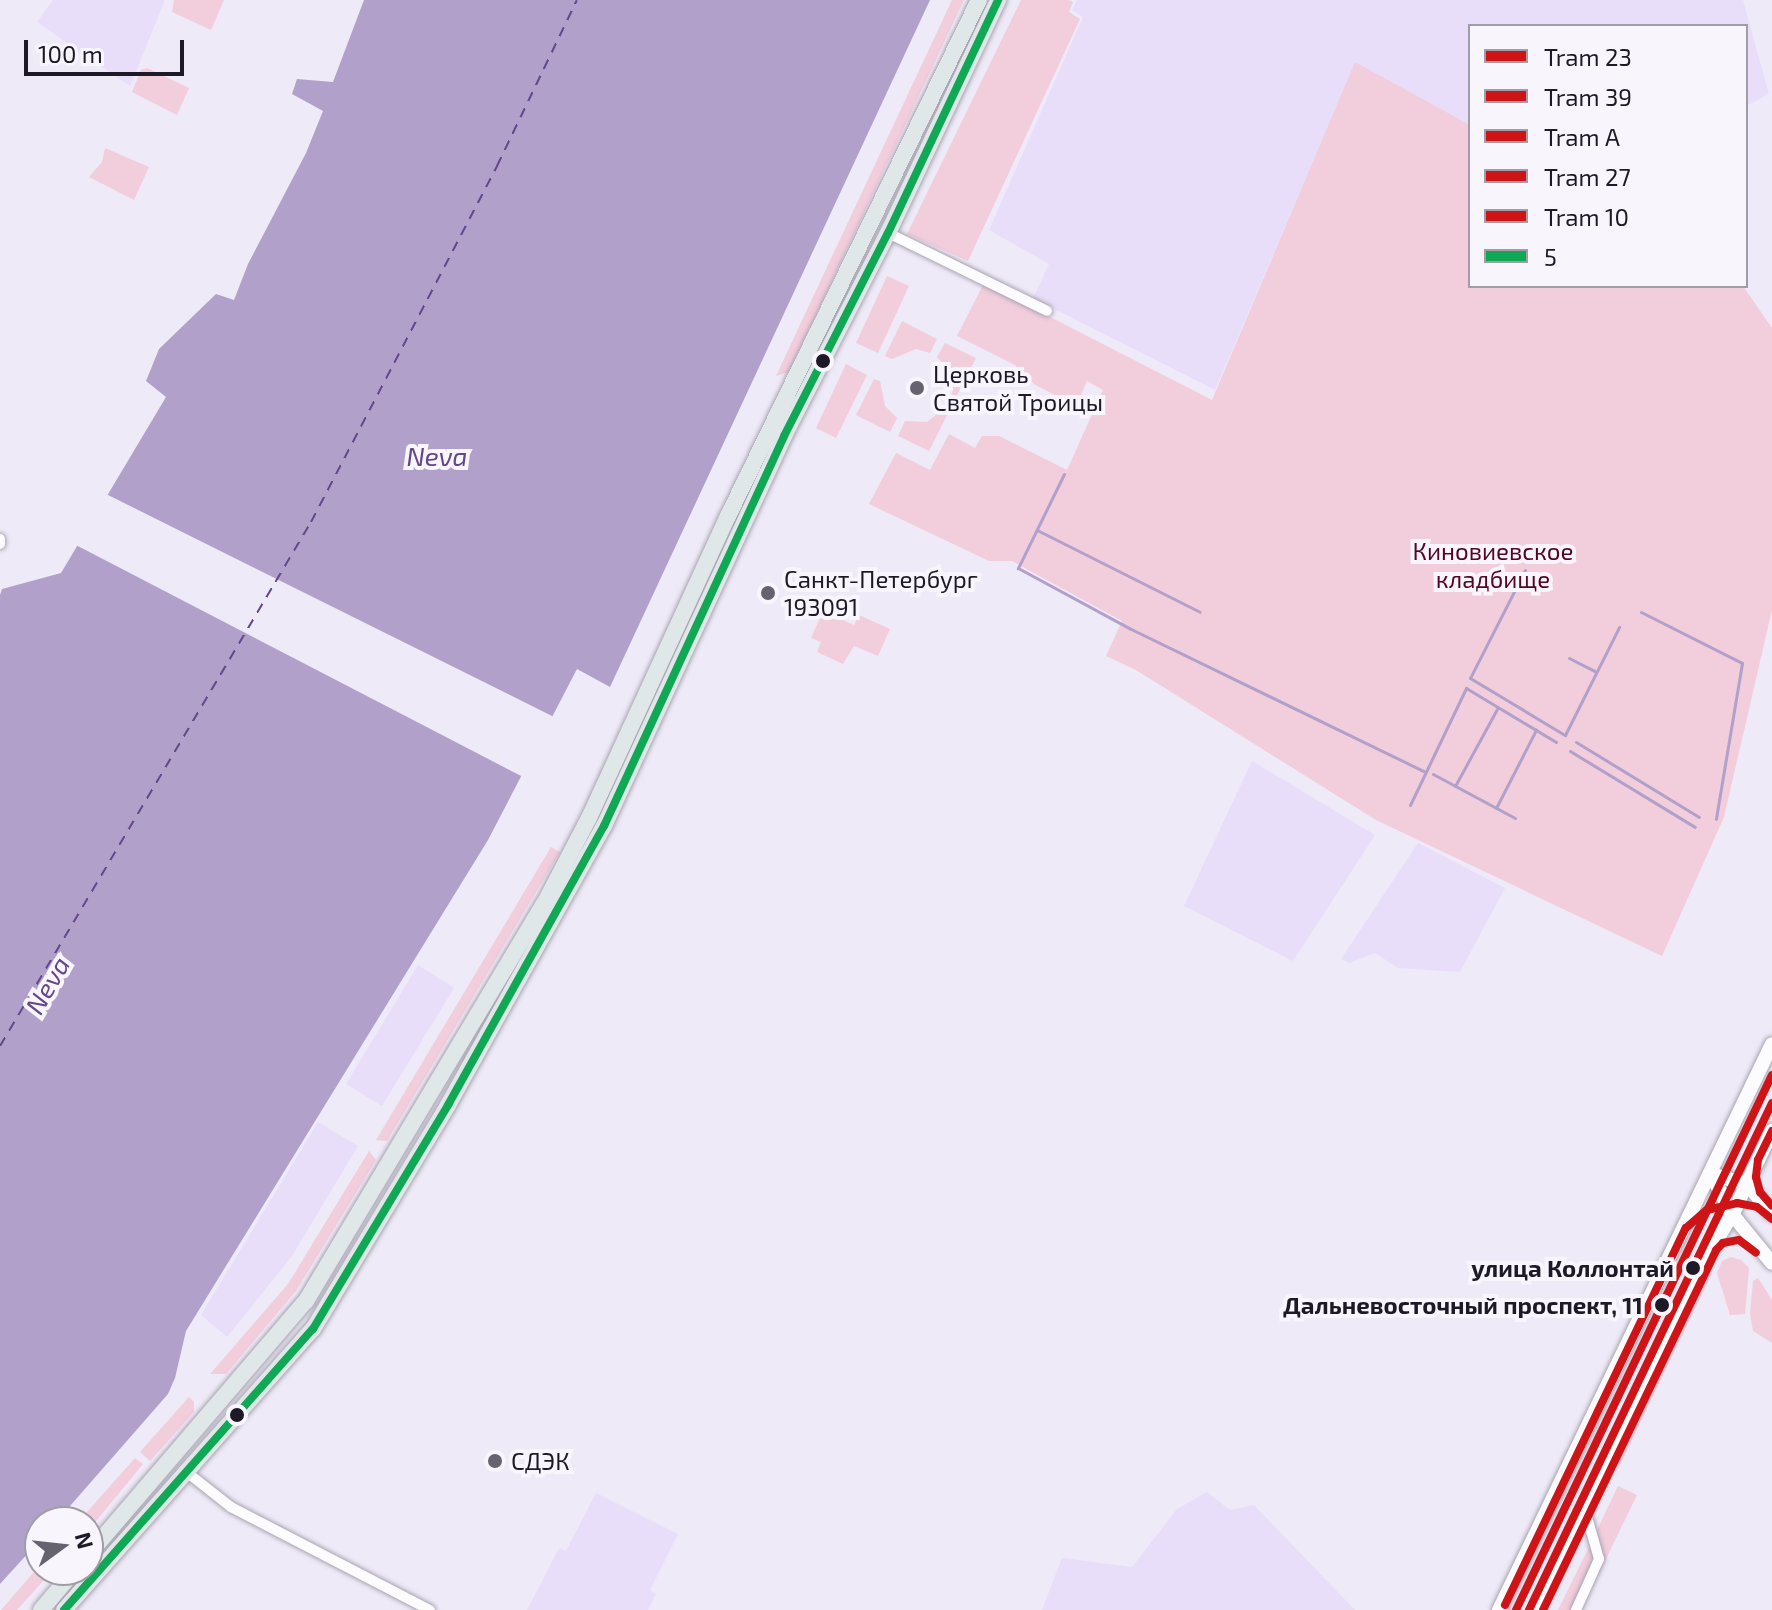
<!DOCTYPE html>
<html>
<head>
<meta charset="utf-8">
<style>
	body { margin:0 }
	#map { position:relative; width:1772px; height:1610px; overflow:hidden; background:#eeeaf7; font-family:"Exo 2",sans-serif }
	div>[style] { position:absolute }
	.built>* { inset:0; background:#e8def9 }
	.green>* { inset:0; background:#f2cddc }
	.water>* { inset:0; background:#b1a1ca }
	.pier>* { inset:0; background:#eeeaf7 }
	.stream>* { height:3px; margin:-1.5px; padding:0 1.5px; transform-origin:1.5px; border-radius:1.5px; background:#b1a1ca }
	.ferry>* { height:2px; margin-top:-1px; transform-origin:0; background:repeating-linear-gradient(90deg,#64468b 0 10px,transparent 0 18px) }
	.roads { filter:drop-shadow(0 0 2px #a9a4b1) drop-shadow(0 0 2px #a9a4b1) }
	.street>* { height:10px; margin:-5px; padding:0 5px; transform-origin:5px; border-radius:5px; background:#fcfcfe }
	.secondary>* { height:14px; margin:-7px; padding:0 7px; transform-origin:7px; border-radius:7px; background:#fcfcfe }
	.primary>* { height:16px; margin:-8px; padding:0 8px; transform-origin:8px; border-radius:8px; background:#e0e7e8 }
	.bus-1>* { height:8px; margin:-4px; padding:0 4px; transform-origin:4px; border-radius:4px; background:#10a855 }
	.tram-1>* { height:8px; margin:-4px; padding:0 4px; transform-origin:4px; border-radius:4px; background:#ce1417 }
	.tram-2>* { height:8px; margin:-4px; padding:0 4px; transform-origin:4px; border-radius:4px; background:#ce1417 }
	.tram-3>* { height:8px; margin:-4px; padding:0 4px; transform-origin:4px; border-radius:4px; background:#ce1417 }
	.tram-4>* { height:8px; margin:-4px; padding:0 4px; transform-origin:4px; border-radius:4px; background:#ce1417 }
	.tram-5>* { height:8px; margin:-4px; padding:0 4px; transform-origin:4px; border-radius:4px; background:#ce1417 }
	.dots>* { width:22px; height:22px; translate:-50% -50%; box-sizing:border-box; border:4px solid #f8f5fd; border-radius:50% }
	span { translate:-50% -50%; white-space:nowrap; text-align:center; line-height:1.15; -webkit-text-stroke:8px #f8f5fd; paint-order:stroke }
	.poi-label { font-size:24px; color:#1e1927 }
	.left { translate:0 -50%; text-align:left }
	.park-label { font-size:24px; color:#540527 }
	.stop-label { font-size:24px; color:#1e1927; font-weight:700 }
	.right { translate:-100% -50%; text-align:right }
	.water-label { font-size:26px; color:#64468b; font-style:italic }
	.legend { position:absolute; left:1468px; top:24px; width:280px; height:264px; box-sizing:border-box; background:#f8f5fd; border:2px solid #a19da7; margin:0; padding:10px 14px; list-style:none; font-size:24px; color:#1e1927 }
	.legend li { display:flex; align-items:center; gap:16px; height:40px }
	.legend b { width:40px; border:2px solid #a19da7 }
	.north { position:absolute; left:24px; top:1506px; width:80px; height:80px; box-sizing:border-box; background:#f8f5fd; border:2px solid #a19da7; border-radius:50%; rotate:75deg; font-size:22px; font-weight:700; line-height:32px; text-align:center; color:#1e1927 }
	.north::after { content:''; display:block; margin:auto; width:28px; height:36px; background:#676270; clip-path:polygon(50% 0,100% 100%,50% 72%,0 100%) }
	.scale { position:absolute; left:24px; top:40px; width:160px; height:36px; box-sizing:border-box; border:4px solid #1e1927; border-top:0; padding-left:10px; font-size:24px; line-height:28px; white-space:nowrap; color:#1e1927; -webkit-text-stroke:6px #f8f5fd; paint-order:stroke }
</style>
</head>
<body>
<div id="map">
	<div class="built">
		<i style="clip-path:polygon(53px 0,165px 0,130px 86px,37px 22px)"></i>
		<i style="clip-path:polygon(1077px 0,1743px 0,1769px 94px,1746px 106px,1746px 26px,1470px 26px,1470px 125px,1355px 63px,1215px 390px,1033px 298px,1049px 264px,989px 230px,1083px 17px,1072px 10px)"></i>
		<i style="clip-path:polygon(1252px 761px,1375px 835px,1293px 961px,1184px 906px)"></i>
		<i style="clip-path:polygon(1418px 843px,1505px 888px,1460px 972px,1398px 968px,1375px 953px,1349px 963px,1341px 959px)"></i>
		<i style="clip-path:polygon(418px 965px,454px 988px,382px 1106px,346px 1084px)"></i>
		<i style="clip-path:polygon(318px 1122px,358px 1146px,292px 1256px,227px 1337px,201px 1315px)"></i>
		<i style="clip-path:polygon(1207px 1492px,1230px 1510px,1254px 1505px,1355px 1610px,1042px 1610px,1062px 1558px,1132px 1567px,1177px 1509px)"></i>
		<i style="clip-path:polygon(596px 1493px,678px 1534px,650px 1590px,656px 1594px,648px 1610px,527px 1610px,559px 1548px,566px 1551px)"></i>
	</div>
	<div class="green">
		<i style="clip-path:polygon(174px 0,224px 0,211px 30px,172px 12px)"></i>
		<i style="clip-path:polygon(952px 0,964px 0,789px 372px,776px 376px)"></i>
		<i style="clip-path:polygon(1021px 0,1069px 0,1073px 2px,1069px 12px,1080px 19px,968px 261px,907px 234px)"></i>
		<i style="clip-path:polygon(1355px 62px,1470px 125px,1470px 286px,1743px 286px,1772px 328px,1772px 610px,1724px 817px,1662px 956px,1376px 820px,1136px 670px,1106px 656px,1122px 621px,1012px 561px,989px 561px,869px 504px,896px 453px,930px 470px,949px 434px,975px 448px,982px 436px,999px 436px,1067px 470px,1103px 390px,1087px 381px,1078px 402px,1070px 398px,1068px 402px,1034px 384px,1015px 365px,957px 336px,984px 283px,1212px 400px)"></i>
		<i style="clip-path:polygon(147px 68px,189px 88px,177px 115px,132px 92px,141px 70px)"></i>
		<i style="clip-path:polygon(105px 148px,149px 167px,134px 200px,89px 177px,102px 162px)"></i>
		<i style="clip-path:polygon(887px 276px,909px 286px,878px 353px,856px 343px)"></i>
		<i style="clip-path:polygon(902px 321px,937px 339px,930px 353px,916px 349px,892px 359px,885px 356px)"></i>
		<i style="clip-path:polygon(945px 343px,976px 358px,954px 401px,950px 400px,953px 389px,950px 371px,937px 357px)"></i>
		<i style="clip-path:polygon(846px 364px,867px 375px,836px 438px,816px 428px)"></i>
		<i style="clip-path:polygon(874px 379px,880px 381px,885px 406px,897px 418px,890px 432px,856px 415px)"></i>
		<i style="clip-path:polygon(946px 407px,950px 409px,929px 451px,898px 436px,905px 421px,927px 422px)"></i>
		<i style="clip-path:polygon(823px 611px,854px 625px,859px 615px,890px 629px,878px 656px,854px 646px,843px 664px,817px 652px,821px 642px,811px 638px)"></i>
		<i style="clip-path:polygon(551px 847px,560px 852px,387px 1141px,376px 1140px)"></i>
		<i style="clip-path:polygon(369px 1151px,376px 1160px,296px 1291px,226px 1374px,210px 1374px,288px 1284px)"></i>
		<i style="clip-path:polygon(1731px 1257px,1741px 1260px,1749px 1268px,1745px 1314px,1730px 1315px,1717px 1273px,1722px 1261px)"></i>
		<i style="clip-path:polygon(1709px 1267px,1712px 1273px,1618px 1468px,1615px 1463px)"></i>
		<i style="clip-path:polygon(1758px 1278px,1772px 1300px,1772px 1343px,1753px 1331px,1750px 1314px,1753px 1281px)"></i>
		<i style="clip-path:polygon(189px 1397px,194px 1402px,194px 1412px,150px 1461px,140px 1452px)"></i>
		<i style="clip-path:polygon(135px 1458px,143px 1464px,88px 1531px,88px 1522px,78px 1522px)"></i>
		<i style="clip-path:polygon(1618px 1486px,1637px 1495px,1581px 1610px,1603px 1558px,1597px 1530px)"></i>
		<i style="clip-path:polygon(1592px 1541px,1595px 1558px,1571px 1610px,1558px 1610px)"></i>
		<i style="clip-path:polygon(40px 1565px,40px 1570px,53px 1570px,17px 1610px,1px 1610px)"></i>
	</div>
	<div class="water">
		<i style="clip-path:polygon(364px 0,930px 0,610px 687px,577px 669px,488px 840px,186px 1331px,175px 1378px,168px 1394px,56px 1522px,40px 1522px,40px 1540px,0 1584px,0 595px,2px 589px,61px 573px,166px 397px,146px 381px,159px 349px,216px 294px,234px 300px,248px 264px,306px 153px,323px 111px,292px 94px,297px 79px,333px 82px)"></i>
	</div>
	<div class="pier">
		<i style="clip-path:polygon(104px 493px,556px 718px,525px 778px,74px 544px)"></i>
	</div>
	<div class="stream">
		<i style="left:1064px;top:474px;width:105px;rotate:116.1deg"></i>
		<i style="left:1018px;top:568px;width:128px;rotate:28.4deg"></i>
		<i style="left:1131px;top:629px;width:327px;rotate:25.9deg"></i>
		<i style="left:1037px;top:530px;width:182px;rotate:26.7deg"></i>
		<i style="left:1525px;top:570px;width:121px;rotate:117deg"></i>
		<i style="left:1470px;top:678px;width:111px;rotate:31deg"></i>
		<i style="left:1565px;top:735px;width:121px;rotate:-63.4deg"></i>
		<i style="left:1641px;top:612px;width:113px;rotate:26.8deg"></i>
		<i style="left:1742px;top:663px;width:158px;rotate:99.5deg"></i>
		<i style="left:1569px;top:658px;width:30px;rotate:27deg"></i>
		<i style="left:1576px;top:742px;width:144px;rotate:31.4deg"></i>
		<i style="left:1570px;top:751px;width:146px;rotate:31.3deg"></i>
		<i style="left:1433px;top:774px;width:93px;rotate:28.2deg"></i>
		<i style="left:1455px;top:786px;width:88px;rotate:-61.4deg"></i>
		<i style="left:1410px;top:805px;width:130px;rotate:-64.4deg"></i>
		<i style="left:1466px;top:688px;width:105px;rotate:31deg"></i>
		<i style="left:1496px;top:808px;width:88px;rotate:-62.9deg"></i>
	</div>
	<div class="ferry">
		<i style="left:0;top:1046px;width:609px;rotate:-59.31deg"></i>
		<i style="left:311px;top:522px;width:402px;rotate:-62.4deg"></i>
		<i style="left:497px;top:166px;width:184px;rotate:-64.3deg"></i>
	</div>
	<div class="roads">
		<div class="street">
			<i style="left:888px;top:233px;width:177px;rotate:26.1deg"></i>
			<i style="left:0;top:539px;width:5px;rotate:90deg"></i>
			<i style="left:184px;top:1470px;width:60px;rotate:38.2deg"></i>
			<i style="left:231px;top:1507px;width:224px;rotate:27.4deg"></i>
			<i style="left:1576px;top:1610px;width:56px;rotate:-65.7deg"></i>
			<i style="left:1599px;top:1559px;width:51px;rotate:-105.9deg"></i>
		</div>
		<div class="secondary">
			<i style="left:1711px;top:1174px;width:45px;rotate:62.3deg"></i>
			<i style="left:1732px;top:1214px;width:63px;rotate:50.8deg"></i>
			<i style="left:1711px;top:1174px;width:37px;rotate:16deg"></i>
			<i style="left:1747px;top:1184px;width:39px;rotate:50deg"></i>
			<i style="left:1499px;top:1610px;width:628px;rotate:-64.25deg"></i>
			<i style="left:1537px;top:1610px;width:390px;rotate:-64.4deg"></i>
			<i style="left:1706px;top:1258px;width:55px;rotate:-59.2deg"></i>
			<i style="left:1734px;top:1211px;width:89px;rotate:-64.6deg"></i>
		</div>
		<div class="primary">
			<i style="left:88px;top:1555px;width:335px;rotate:-49.4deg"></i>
			<i style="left:306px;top:1301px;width:465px;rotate:-59.1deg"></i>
			<i style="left:545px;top:902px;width:95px;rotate:-62.4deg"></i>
			<i style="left:589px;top:818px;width:332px;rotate:-65.3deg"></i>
			<i style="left:728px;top:516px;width:574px;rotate:-64.06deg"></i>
			<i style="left:41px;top:1610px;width:52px;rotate:-49.6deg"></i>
			<i style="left:64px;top:1610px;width:375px;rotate:-48.5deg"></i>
			<i style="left:313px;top:1329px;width:262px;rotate:-58.9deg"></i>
			<i style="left:448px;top:1105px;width:320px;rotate:-60.8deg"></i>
			<i style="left:604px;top:826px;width:430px;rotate:-65.2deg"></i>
			<i style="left:784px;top:436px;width:228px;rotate:-62.9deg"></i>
			<i style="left:888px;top:233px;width:258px;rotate:-64.7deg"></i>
		</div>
	</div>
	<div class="bus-1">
		<i style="left:64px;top:1610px;width:375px;rotate:-48.5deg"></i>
		<i style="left:313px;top:1329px;width:262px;rotate:-58.9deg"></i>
		<i style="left:448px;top:1105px;width:320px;rotate:-60.8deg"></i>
		<i style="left:604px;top:826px;width:430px;rotate:-65.2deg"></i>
		<i style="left:784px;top:436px;width:228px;rotate:-62.9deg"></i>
		<i style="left:888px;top:233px;width:258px;rotate:-64.7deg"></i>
	</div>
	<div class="tram-1">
		<i style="left:1516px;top:1610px;width:593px;rotate:-64.43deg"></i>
	</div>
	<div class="tram-2">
		<i style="left:1529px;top:1610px;width:562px;rotate:-64.39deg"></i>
	</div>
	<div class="tram-3">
		<i style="left:1505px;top:1605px;width:418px;rotate:-64.4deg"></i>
		<i style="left:1686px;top:1228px;width:28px;rotate:-41deg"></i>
		<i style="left:1707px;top:1210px;width:31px;rotate:-13deg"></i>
		<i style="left:1737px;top:1203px;width:20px;rotate:11deg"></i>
		<i style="left:1757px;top:1207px;width:19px;rotate:39deg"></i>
	</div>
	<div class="tram-4">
		<i style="left:1543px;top:1610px;width:399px;rotate:-64.3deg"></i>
		<i style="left:1716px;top:1250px;width:10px;rotate:-45deg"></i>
		<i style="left:1723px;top:1243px;width:16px;rotate:-11deg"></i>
		<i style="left:1739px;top:1240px;width:21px;rotate:37deg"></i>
	</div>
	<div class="tram-5">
		<i style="left:1772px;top:1131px;width:32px;rotate:116deg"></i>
		<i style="left:1758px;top:1160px;width:17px;rotate:97deg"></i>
		<i style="left:1756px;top:1177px;width:16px;rotate:75deg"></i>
		<i style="left:1760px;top:1192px;width:18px;rotate:49deg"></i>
	</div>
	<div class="dots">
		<i style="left:823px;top:361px;background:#1e1927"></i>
		<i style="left:917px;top:388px;background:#676270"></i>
		<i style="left:768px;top:593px;background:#676270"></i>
		<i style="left:1693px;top:1268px;background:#1e1927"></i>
		<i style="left:1662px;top:1305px;background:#1e1927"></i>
		<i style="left:237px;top:1415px;background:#1e1927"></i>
		<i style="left:495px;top:1461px;background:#676270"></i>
	</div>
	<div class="poi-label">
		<span class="left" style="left:933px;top:388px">Церковь<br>Святой Троицы</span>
		<span class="left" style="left:784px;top:593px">Санкт-Петербург<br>193091</span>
		<span class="left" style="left:511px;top:1461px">СДЭК</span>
	</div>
	<div class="park-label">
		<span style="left:1493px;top:565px">Киновиевское<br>кладбище</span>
	</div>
	<div class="stop-label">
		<span class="right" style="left:1674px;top:1268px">улица Коллонтай</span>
		<span class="right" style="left:1643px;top:1305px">Дальневосточный проспект, 11</span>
	</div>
	<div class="water-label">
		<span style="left:437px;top:456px">Neva</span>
		<span style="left:47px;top:985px;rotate:-60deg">Neva</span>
	</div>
	<ul class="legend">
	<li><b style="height:10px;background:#ce1417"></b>Tram 23</li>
	<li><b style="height:10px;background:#ce1417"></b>Tram 39</li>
	<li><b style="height:10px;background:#ce1417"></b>Tram А</li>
	<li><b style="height:10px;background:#ce1417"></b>Tram 27</li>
	<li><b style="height:10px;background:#ce1417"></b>Tram 10</li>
	<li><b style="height:10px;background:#10a855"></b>5</li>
	</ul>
	<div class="north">N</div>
	<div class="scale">100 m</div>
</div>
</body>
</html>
